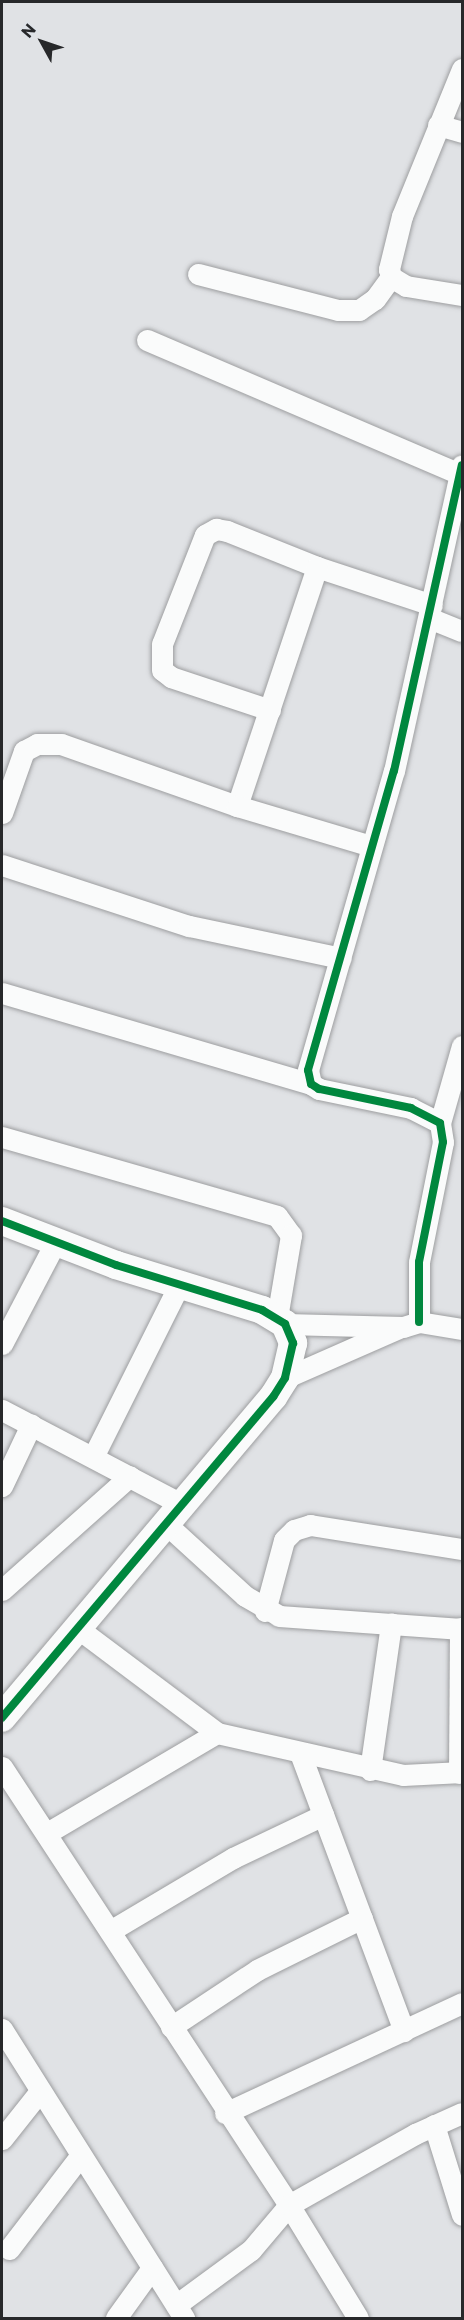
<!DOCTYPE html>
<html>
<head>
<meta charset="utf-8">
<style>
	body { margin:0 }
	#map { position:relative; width:464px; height:2320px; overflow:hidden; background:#e0e2e5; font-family:Commissioner,sans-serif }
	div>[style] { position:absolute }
	.roads { filter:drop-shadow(0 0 2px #9d9ea0) drop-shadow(0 0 2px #9d9ea0) }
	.street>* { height:21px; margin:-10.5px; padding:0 10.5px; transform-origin:10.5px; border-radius:10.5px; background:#fafbfb }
	.secondary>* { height:28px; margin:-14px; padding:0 14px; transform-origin:14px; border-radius:14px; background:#fafbfb }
	.cycleway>* { height:8px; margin:-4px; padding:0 4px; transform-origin:4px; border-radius:4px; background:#00873e }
	span { translate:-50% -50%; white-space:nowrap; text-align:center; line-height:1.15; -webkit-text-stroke:5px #dee2e7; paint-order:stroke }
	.frame { position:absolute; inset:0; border:3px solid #27282a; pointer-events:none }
	.north { position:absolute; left:12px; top:12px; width:60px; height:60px; -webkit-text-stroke:4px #dee2e7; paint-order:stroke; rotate:310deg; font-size:16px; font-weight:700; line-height:24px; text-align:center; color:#27282a }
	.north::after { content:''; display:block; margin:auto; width:21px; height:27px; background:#27282a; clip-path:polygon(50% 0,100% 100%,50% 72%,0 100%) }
</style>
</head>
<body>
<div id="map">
	<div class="roads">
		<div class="street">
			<i style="left:462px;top:69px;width:159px;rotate:112.2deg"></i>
			<i style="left:402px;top:216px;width:55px;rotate:103.8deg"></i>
			<i style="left:389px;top:269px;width:8px;rotate:76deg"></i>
			<i style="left:391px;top:277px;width:17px;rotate:31deg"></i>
			<i style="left:406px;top:286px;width:57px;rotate:9.1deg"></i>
			<i style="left:438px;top:125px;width:25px;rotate:16deg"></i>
			<i style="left:198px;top:274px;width:145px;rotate:14.4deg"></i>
			<i style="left:338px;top:310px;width:21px"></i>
			<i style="left:359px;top:310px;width:19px;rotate:-35deg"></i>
			<i style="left:375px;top:299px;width:27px;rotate:-54deg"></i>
			<i style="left:147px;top:340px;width:340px;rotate:23.2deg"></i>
			<i style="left:429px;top:618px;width:35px;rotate:22deg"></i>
			<i style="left:270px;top:710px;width:104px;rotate:-161.6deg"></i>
			<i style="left:171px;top:677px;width:11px;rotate:-142deg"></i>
			<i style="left:162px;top:670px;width:26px;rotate:-90deg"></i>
			<i style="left:162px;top:644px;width:117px;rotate:-68.5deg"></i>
			<i style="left:205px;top:535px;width:13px;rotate:-29deg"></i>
			<i style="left:216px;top:529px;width:11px;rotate:10deg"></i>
			<i style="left:227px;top:531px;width:97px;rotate:21.8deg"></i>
			<i style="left:317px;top:567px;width:121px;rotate:18.3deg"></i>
			<i style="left:237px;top:806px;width:252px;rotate:-71.5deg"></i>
			<i style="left:2px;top:813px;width:66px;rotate:-70.5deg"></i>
			<i style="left:24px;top:751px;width:15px;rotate:-28deg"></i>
			<i style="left:37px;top:744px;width:24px"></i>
			<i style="left:61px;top:744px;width:187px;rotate:19.4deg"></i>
			<i style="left:237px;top:806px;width:140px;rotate:16.6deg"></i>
			<i style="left:2px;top:865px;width:197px;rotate:18.1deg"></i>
			<i style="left:189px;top:926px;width:155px;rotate:11.9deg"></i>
			<i style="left:2px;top:993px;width:322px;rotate:16.4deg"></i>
			<i style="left:440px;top:1123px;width:80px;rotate:-74.1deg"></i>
			<i style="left:2px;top:1137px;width:286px;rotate:16deg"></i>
			<i style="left:277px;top:1216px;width:24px;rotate:54deg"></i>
			<i style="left:291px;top:1235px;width:84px;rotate:99.6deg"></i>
			<i style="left:419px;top:1322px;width:60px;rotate:-90deg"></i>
			<i style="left:419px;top:1262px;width:122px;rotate:-78.7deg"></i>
			<i style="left:443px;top:1142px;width:19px;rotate:-99deg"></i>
			<i style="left:440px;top:1123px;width:33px;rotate:-153deg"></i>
			<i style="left:411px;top:1108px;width:94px;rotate:-168.3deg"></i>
			<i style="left:319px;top:1089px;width:9px;rotate:-148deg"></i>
			<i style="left:311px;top:1084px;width:14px;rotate:-102deg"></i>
			<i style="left:308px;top:1070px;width:311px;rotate:-74deg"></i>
			<i style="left:394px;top:771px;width:313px;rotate:-77.5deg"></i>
			<i style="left:285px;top:1324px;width:118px;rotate:1.5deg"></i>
			<i style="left:403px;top:1327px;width:17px;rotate:-17deg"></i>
			<i style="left:419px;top:1322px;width:44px;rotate:9.2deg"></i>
			<i style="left:2px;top:1344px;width:114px;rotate:-62.3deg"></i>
			<i style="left:285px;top:1378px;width:124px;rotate:-23.7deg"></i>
			<i style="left:2px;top:1410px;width:202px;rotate:27.7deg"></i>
			<i style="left:93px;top:1457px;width:192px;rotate:-63.4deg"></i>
			<i style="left:2px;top:1486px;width:68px;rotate:-64.6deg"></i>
			<i style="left:165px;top:1523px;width:108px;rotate:42.4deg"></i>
			<i style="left:245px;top:1596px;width:39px;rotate:30deg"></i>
			<i style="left:279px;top:1616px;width:183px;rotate:4.1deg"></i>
			<i style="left:2px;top:1590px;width:171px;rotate:-41.7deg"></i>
			<i style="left:265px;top:1611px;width:73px;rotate:-75deg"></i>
			<i style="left:284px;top:1540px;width:14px;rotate:-45deg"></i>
			<i style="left:294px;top:1530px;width:17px;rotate:-17deg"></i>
			<i style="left:310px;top:1525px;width:154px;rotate:9deg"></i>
			<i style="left:76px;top:1627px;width:176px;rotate:36.9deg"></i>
			<i style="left:217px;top:1733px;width:191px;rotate:12.7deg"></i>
			<i style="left:403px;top:1775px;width:59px;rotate:-2.9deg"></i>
			<i style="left:300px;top:1753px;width:297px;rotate:69.5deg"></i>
			<i style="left:2px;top:1767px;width:524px;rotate:56.77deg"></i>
			<i style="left:289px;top:2205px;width:132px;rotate:58.6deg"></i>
			<i style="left:370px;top:1770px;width:148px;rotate:-81.8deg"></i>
			<i style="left:459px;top:1773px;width:145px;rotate:-89.6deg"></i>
			<i style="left:47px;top:1833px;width:197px;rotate:-30.5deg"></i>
			<i style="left:110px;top:1931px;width:143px;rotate:-30.7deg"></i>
			<i style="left:233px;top:1858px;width:100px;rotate:-25.5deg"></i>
			<i style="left:171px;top:2027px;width:103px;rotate:-33.5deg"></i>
			<i style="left:257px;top:1970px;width:117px;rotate:-26.3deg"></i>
			<i style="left:2px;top:2029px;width:342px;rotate:57.8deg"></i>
			<i style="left:225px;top:2113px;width:261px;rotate:-24.9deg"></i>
			<i style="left:434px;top:2125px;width:94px;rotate:72.7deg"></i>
			<i style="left:2px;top:2139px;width:61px;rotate:-51.6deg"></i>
			<i style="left:9px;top:2249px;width:117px;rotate:-52.6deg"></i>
			<i style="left:176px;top:2305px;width:93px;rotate:-36.3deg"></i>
			<i style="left:251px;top:2250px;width:59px;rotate:-49.8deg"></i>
			<i style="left:289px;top:2205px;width:145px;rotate:-29.4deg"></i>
			<i style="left:415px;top:2134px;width:51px;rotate:-24.1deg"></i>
			<i style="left:116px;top:2318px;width:62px;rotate:-54.2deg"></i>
		</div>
		<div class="secondary">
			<i style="left:2px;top:1221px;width:122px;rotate:21.1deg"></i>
			<i style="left:116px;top:1265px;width:153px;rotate:17.1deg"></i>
			<i style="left:262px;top:1310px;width:27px;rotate:31deg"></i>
			<i style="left:285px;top:1324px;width:21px;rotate:67deg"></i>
			<i style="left:293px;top:1343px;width:36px;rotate:103deg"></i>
			<i style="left:285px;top:1378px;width:22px;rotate:122deg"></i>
			<i style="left:273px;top:1397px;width:420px;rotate:130.2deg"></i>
		</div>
	</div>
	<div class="cycleway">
		<i style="left:2px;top:1221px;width:122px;rotate:21.1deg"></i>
		<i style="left:116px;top:1265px;width:153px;rotate:17.1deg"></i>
		<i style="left:262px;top:1310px;width:27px;rotate:31deg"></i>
		<i style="left:285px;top:1324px;width:21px;rotate:67deg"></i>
		<i style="left:293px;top:1343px;width:36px;rotate:103deg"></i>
		<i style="left:285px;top:1378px;width:22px;rotate:122deg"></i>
		<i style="left:273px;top:1397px;width:420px;rotate:130.2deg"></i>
		<i style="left:419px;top:1322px;width:60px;rotate:-90deg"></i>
		<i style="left:419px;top:1262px;width:122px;rotate:-78.7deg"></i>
		<i style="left:443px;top:1142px;width:19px;rotate:-99deg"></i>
		<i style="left:440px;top:1123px;width:33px;rotate:-153deg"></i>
		<i style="left:411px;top:1108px;width:94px;rotate:-168.3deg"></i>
		<i style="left:319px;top:1089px;width:9px;rotate:-148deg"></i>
		<i style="left:311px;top:1084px;width:14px;rotate:-102deg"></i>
		<i style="left:308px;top:1070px;width:311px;rotate:-74deg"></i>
		<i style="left:394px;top:771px;width:313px;rotate:-77.5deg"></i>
	</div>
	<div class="frame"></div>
	<div class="north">N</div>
</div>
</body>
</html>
